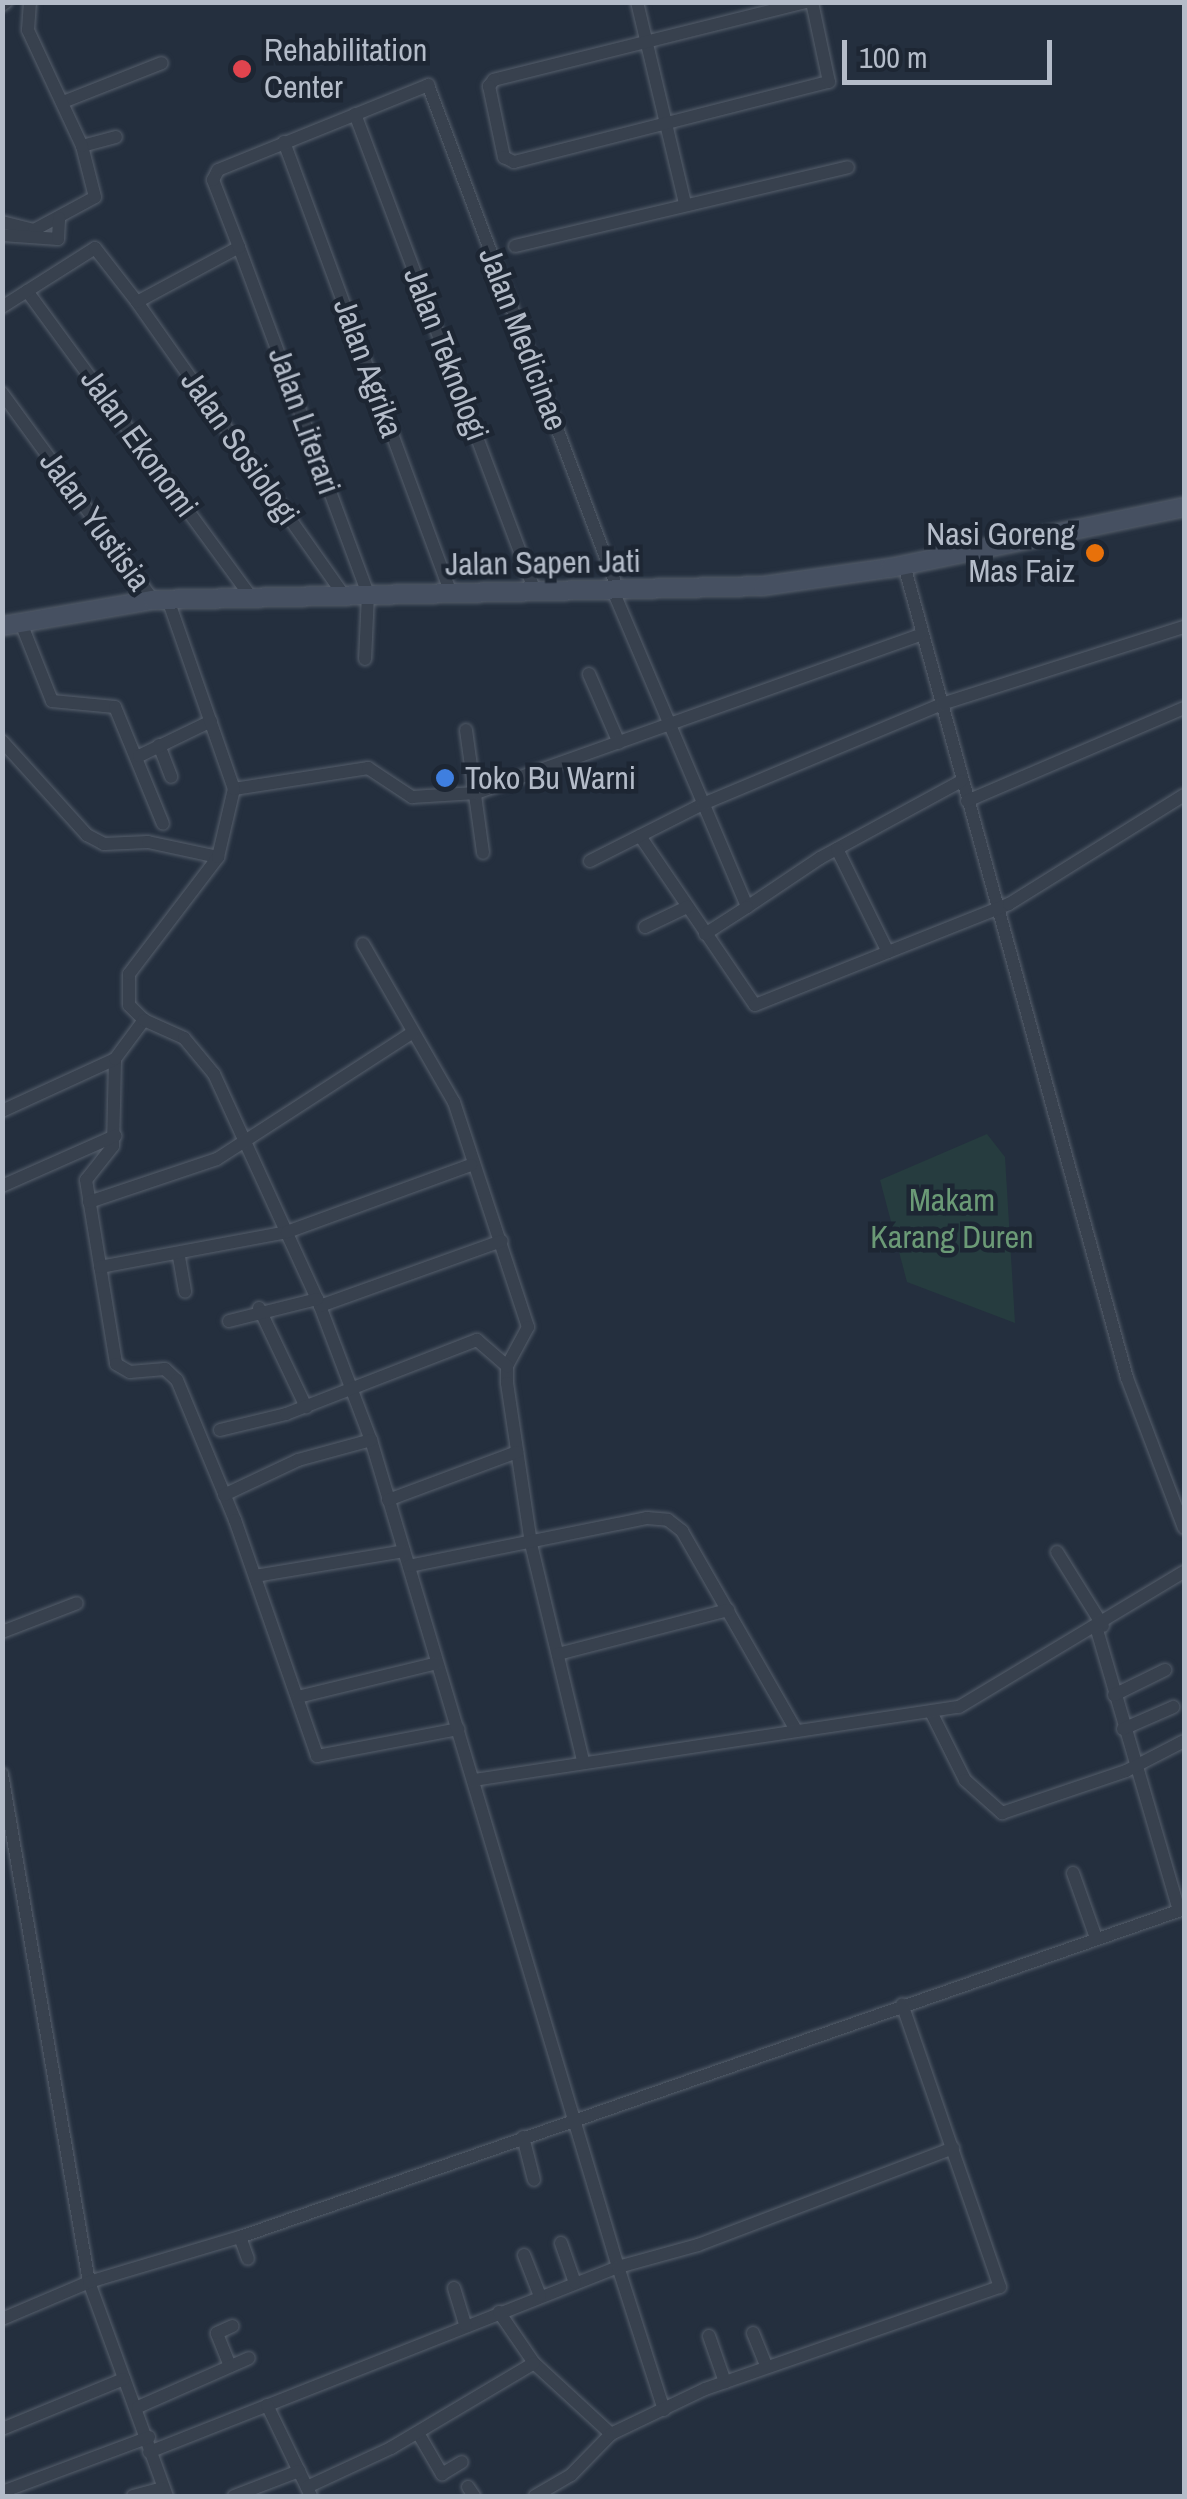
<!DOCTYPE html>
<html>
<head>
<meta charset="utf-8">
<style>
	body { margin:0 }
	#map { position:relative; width:1187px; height:2499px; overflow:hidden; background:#242f3e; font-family:"Archivo Narrow",sans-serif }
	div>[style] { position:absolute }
	.green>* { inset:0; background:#263c3f }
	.roads { filter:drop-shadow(0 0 2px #565f6c) drop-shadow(0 0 2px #565f6c) }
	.street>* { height:12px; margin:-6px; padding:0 6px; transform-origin:6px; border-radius:6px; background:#38414e }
	.secondary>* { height:18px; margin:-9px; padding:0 9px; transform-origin:9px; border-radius:9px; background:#465061 }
	.dots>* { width:28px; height:28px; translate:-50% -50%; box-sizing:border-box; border:5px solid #1d2633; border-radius:50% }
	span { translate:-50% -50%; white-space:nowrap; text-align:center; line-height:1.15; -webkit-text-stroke:9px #1d2633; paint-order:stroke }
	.poi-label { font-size:32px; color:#b4bcc9 }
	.left { translate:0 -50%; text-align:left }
	.right { translate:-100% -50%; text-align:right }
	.street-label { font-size:32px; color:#b4bcc9 }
	.park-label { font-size:32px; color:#6b9a76 }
	.frame { position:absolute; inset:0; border:5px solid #b4bcc9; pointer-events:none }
	.scale { position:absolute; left:842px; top:40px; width:210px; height:45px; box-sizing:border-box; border:5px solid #b4bcc9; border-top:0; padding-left:12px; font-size:30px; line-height:35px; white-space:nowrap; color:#b4bcc9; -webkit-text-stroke:8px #1d2633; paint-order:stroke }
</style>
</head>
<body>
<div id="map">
	<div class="green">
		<i style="clip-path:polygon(987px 1134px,1005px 1157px,1015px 1323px,907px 1282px,880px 1180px)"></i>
	</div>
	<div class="roads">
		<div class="street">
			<i style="left:637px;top:2px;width:207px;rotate:76.6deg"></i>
			<i style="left:806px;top:2px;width:322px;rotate:166deg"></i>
			<i style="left:494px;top:80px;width:8px;rotate:130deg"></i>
			<i style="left:489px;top:86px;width:73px;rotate:78.1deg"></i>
			<i style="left:504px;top:157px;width:11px;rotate:27deg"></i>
			<i style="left:514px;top:162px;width:325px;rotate:-14.3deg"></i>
			<i style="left:829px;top:82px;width:82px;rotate:-102deg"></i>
			<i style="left:2px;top:5px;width:5px;rotate:-37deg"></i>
			<i style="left:63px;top:102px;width:106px;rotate:-21.5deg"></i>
			<i style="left:355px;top:114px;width:513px;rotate:69.34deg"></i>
			<i style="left:284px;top:142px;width:483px;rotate:69.7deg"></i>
			<i style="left:82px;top:146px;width:35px;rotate:-15deg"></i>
			<i style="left:2px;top:222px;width:33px;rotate:14deg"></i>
			<i style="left:34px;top:230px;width:69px;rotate:-28.4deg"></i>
			<i style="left:95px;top:197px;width:53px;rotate:-104.3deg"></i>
			<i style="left:82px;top:146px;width:128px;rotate:-115deg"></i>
			<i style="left:28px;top:30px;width:28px;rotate:-86deg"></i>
			<i style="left:2px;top:235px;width:56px;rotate:4.1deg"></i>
			<i style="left:58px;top:239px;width:21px;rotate:-87deg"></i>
			<i style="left:515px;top:246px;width:342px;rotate:-13.3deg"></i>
			<i style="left:239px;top:247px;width:370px;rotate:69.6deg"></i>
			<i style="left:368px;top:594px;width:65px;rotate:92.6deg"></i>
			<i style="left:27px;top:291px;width:378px;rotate:53.8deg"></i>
			<i style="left:137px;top:302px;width:359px;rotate:54.8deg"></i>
			<i style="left:2px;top:307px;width:110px;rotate:-32.4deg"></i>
			<i style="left:95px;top:248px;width:68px;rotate:52.1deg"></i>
			<i style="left:137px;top:302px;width:116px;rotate:-28.3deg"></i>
			<i style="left:239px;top:247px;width:72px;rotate:-111.2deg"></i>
			<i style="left:213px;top:180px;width:11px;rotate:-63deg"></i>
			<i style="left:218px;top:170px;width:227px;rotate:-22deg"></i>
			<i style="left:428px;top:85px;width:543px;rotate:69.39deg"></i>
			<i style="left:2px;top:393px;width:256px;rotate:53.9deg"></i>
			<i style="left:904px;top:565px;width:843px;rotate:74.66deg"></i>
			<i style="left:1127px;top:1378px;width:160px;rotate:69.2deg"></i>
			<i style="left:614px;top:593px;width:341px;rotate:67deg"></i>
			<i style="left:747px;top:907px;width:88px;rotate:-33.9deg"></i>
			<i style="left:820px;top:858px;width:161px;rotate:-28.6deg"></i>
			<i style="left:21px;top:623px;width:84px;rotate:68.3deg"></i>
			<i style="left:52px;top:701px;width:63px;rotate:5.4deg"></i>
			<i style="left:115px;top:707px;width:126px;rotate:67.7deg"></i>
			<i style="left:589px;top:674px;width:75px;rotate:66.5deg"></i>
			<i style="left:466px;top:730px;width:124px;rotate:82.1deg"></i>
			<i style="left:2px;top:741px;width:127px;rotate:47.9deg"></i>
			<i style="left:87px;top:835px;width:19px;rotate:28deg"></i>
			<i style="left:104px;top:844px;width:44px;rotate:-2.6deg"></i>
			<i style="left:148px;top:842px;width:72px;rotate:12.1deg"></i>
			<i style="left:159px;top:745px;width:34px;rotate:69deg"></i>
			<i style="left:139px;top:756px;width:80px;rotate:-25.9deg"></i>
			<i style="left:234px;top:789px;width:136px;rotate:-8.9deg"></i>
			<i style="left:368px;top:768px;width:53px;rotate:33.4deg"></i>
			<i style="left:412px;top:797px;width:64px;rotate:-3.6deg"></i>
			<i style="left:476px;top:793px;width:473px;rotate:-19.6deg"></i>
			<i style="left:967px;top:801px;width:236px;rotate:-23.2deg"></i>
			<i style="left:640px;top:836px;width:204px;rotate:55.8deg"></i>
			<i style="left:755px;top:1005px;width:273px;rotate:-21.7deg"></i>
			<i style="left:1009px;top:904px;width:206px;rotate:-31.9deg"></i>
			<i style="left:837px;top:849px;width:115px;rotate:63.7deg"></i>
			<i style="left:590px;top:861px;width:127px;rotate:-26.8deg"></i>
			<i style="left:703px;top:804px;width:259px;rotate:-22.7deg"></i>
			<i style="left:942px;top:704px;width:254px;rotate:-17.7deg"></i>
			<i style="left:645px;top:927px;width:47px;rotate:-25.5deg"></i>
			<i style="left:705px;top:934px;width:50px;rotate:-32.7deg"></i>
			<i style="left:363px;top:944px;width:182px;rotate:60.1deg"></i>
			<i style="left:454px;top:1102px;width:237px;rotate:71.8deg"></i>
			<i style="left:528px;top:1327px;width:44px;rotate:118.3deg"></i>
			<i style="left:507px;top:1366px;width:17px;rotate:90deg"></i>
			<i style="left:507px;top:1383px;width:163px;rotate:81.5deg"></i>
			<i style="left:531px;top:1544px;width:222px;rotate:76.5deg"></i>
			<i style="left:144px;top:1020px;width:21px;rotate:-135deg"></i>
			<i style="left:129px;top:1005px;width:31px;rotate:-90deg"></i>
			<i style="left:129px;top:974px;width:147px;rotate:-52.7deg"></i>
			<i style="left:218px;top:857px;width:70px;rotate:-76.8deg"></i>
			<i style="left:234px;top:789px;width:200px;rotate:-109.2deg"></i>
			<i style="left:115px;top:1059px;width:87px;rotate:91.3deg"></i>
			<i style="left:113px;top:1146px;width:43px;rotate:128.5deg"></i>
			<i style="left:86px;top:1180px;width:186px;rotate:80.7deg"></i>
			<i style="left:116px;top:1364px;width:16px;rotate:30deg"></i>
			<i style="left:130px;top:1372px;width:35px;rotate:-5deg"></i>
			<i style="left:165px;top:1369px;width:16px;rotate:43deg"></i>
			<i style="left:177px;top:1380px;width:152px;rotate:67.5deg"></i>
			<i style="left:235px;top:1520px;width:250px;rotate:70.8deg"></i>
			<i style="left:317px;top:1756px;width:144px;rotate:-10.8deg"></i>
			<i style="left:2px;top:1111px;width:124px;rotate:-24.7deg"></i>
			<i style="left:115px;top:1059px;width:49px;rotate:-53.4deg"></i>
			<i style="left:144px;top:1020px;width:44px;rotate:24.2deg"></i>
			<i style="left:184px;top:1038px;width:47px;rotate:50.2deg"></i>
			<i style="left:214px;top:1074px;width:255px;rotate:65.4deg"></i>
			<i style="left:320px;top:1306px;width:143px;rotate:69.2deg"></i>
			<i style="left:371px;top:1440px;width:863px;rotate:73.37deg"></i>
			<i style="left:618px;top:2267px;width:504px;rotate:158.47deg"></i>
			<i style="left:2px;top:1186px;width:124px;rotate:-23.9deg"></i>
			<i style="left:89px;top:1202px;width:135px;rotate:-18.6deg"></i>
			<i style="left:217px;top:1159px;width:232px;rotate:-32.9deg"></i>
			<i style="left:179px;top:1257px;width:35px;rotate:80deg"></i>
			<i style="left:100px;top:1267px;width:190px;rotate:-10.6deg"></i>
			<i style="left:287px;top:1232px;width:196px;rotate:-20deg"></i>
			<i style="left:320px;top:1306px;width:193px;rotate:-19.7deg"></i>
			<i style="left:259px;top:1308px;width:110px;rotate:64.6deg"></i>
			<i style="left:229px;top:1321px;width:91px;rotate:-14deg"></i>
			<i style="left:220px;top:1430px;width:68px;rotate:-13.6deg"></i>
			<i style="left:286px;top:1414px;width:205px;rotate:-21.2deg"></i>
			<i style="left:477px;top:1340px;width:40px;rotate:41deg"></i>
			<i style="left:224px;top:1495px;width:82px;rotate:-25.3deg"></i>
			<i style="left:298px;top:1460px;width:76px;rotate:-15.3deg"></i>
			<i style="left:388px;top:1500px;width:138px;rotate:-20.4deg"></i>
			<i style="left:1057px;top:1552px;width:87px;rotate:58.1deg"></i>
			<i style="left:409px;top:1566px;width:243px;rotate:-11.4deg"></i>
			<i style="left:647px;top:1518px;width:21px;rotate:5deg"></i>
			<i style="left:668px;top:1520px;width:18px;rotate:38deg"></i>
			<i style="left:682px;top:1531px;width:229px;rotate:60.2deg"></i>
			<i style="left:255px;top:1576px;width:151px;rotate:-9.5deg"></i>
			<i style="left:1097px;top:1630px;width:292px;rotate:73.7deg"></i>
			<i style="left:2px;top:1632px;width:80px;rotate:-21.1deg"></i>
			<i style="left:558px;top:1654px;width:176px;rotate:-14.5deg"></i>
			<i style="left:1114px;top:1695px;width:57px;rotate:-26.1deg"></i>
			<i style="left:298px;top:1697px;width:143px;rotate:-13.7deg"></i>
			<i style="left:932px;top:1714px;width:74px;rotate:63.4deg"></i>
			<i style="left:965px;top:1780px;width:50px;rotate:41.7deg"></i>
			<i style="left:1002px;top:1813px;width:131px;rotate:-18.7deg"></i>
			<i style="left:1126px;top:1771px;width:65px;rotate:-27.3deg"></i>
			<i style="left:1123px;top:1729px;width:55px;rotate:-23.7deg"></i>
			<i style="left:2px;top:1774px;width:515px;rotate:80.28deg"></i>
			<i style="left:89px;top:2282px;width:228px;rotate:70deg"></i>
			<i style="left:474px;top:1780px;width:490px;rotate:-8.6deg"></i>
			<i style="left:959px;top:1707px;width:262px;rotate:-31deg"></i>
			<i style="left:1073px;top:1873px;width:69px;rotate:70.5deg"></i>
			<i style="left:523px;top:2137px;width:44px;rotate:75.7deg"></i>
			<i style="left:240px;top:2237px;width:23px;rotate:70deg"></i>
			<i style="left:561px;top:2243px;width:42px;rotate:70.7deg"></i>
			<i style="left:524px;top:2255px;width:44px;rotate:68.7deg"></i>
			<i style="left:454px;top:2288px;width:39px;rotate:73deg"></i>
			<i style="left:499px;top:2312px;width:62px;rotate:55.5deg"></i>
			<i style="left:534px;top:2363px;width:105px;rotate:42.7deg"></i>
			<i style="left:2px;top:2319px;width:95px;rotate:-23deg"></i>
			<i style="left:89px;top:2282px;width:158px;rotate:-16.6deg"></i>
			<i style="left:240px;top:2237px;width:999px;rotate:-19.16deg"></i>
			<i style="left:753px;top:2333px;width:35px;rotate:68deg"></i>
			<i style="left:709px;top:2336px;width:49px;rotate:70.8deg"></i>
			<i style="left:230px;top:2366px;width:35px;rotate:-112deg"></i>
			<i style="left:217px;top:2333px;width:17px;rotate:-24deg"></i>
			<i style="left:267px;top:2405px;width:101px;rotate:64.2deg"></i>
			<i style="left:138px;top:2407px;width:121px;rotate:-23.8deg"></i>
			<i style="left:664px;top:2410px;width:150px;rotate:-107.8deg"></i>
			<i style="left:618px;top:2267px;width:83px;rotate:-15.4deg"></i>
			<i style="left:698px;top:2245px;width:273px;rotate:-20.8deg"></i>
			<i style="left:2px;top:2429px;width:132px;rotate:-22.3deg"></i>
			<i style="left:418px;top:2433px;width:48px;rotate:59.7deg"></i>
			<i style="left:442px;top:2474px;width:23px;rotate:-31deg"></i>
			<i style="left:307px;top:2487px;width:93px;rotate:-24.9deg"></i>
			<i style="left:391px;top:2448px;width:166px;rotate:-30.7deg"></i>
			<i style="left:468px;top:2487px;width:11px;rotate:56deg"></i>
			<i style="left:2px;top:2492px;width:157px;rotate:-20.5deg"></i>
			<i style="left:133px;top:2496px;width:31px;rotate:-15deg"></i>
			<i style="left:234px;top:2496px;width:70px;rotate:-21deg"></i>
			<i style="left:535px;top:2496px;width:42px;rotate:-30.3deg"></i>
			<i style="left:571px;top:2475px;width:57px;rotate:-45.7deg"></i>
			<i style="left:611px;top:2434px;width:104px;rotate:-25.6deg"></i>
			<i style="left:705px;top:2389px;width:312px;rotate:-19.1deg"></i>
			<i style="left:1000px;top:2287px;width:299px;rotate:-109.1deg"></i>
		</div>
		<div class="secondary">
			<i style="left:2px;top:626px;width:153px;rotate:-9.8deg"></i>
			<i style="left:153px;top:600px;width:610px;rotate:-1.31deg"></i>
			<i style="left:763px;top:586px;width:128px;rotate:-8.1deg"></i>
			<i style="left:890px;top:568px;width:300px;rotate:-11.7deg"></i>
		</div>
	</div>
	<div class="dots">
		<i style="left:242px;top:69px;background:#e0444e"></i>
		<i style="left:1095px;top:553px;background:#e8710a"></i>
		<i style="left:445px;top:778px;background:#3f7fe0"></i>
	</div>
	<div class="poi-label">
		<span class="left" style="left:264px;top:69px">Rehabilitation<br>Center</span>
		<span class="right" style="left:1075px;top:553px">Nasi Goreng<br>Mas Faiz</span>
		<span class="left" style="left:465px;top:778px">Toko Bu Warni</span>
	</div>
	<div class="street-label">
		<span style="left:523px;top:339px;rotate:69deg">Jalan Medicinae</span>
		<span style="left:446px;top:354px;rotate:69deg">Jalan Teknologi</span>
		<span style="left:368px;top:368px;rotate:70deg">Jalan Agrika</span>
		<span style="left:304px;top:421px;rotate:70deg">Jalan Literari</span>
		<span style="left:139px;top:443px;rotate:54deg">Jalan Ekonomi</span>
		<span style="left:240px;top:448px;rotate:55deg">Jalan Sosiologi</span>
		<span style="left:95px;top:521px;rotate:54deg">Jalan Yustisia</span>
		<span style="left:543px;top:563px;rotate:-1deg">Jalan Sapen Jati</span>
	</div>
	<div class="park-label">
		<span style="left:952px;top:1219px">Makam<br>Karang Duren</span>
	</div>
	<div class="frame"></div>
	<div class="scale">100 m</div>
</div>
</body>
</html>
